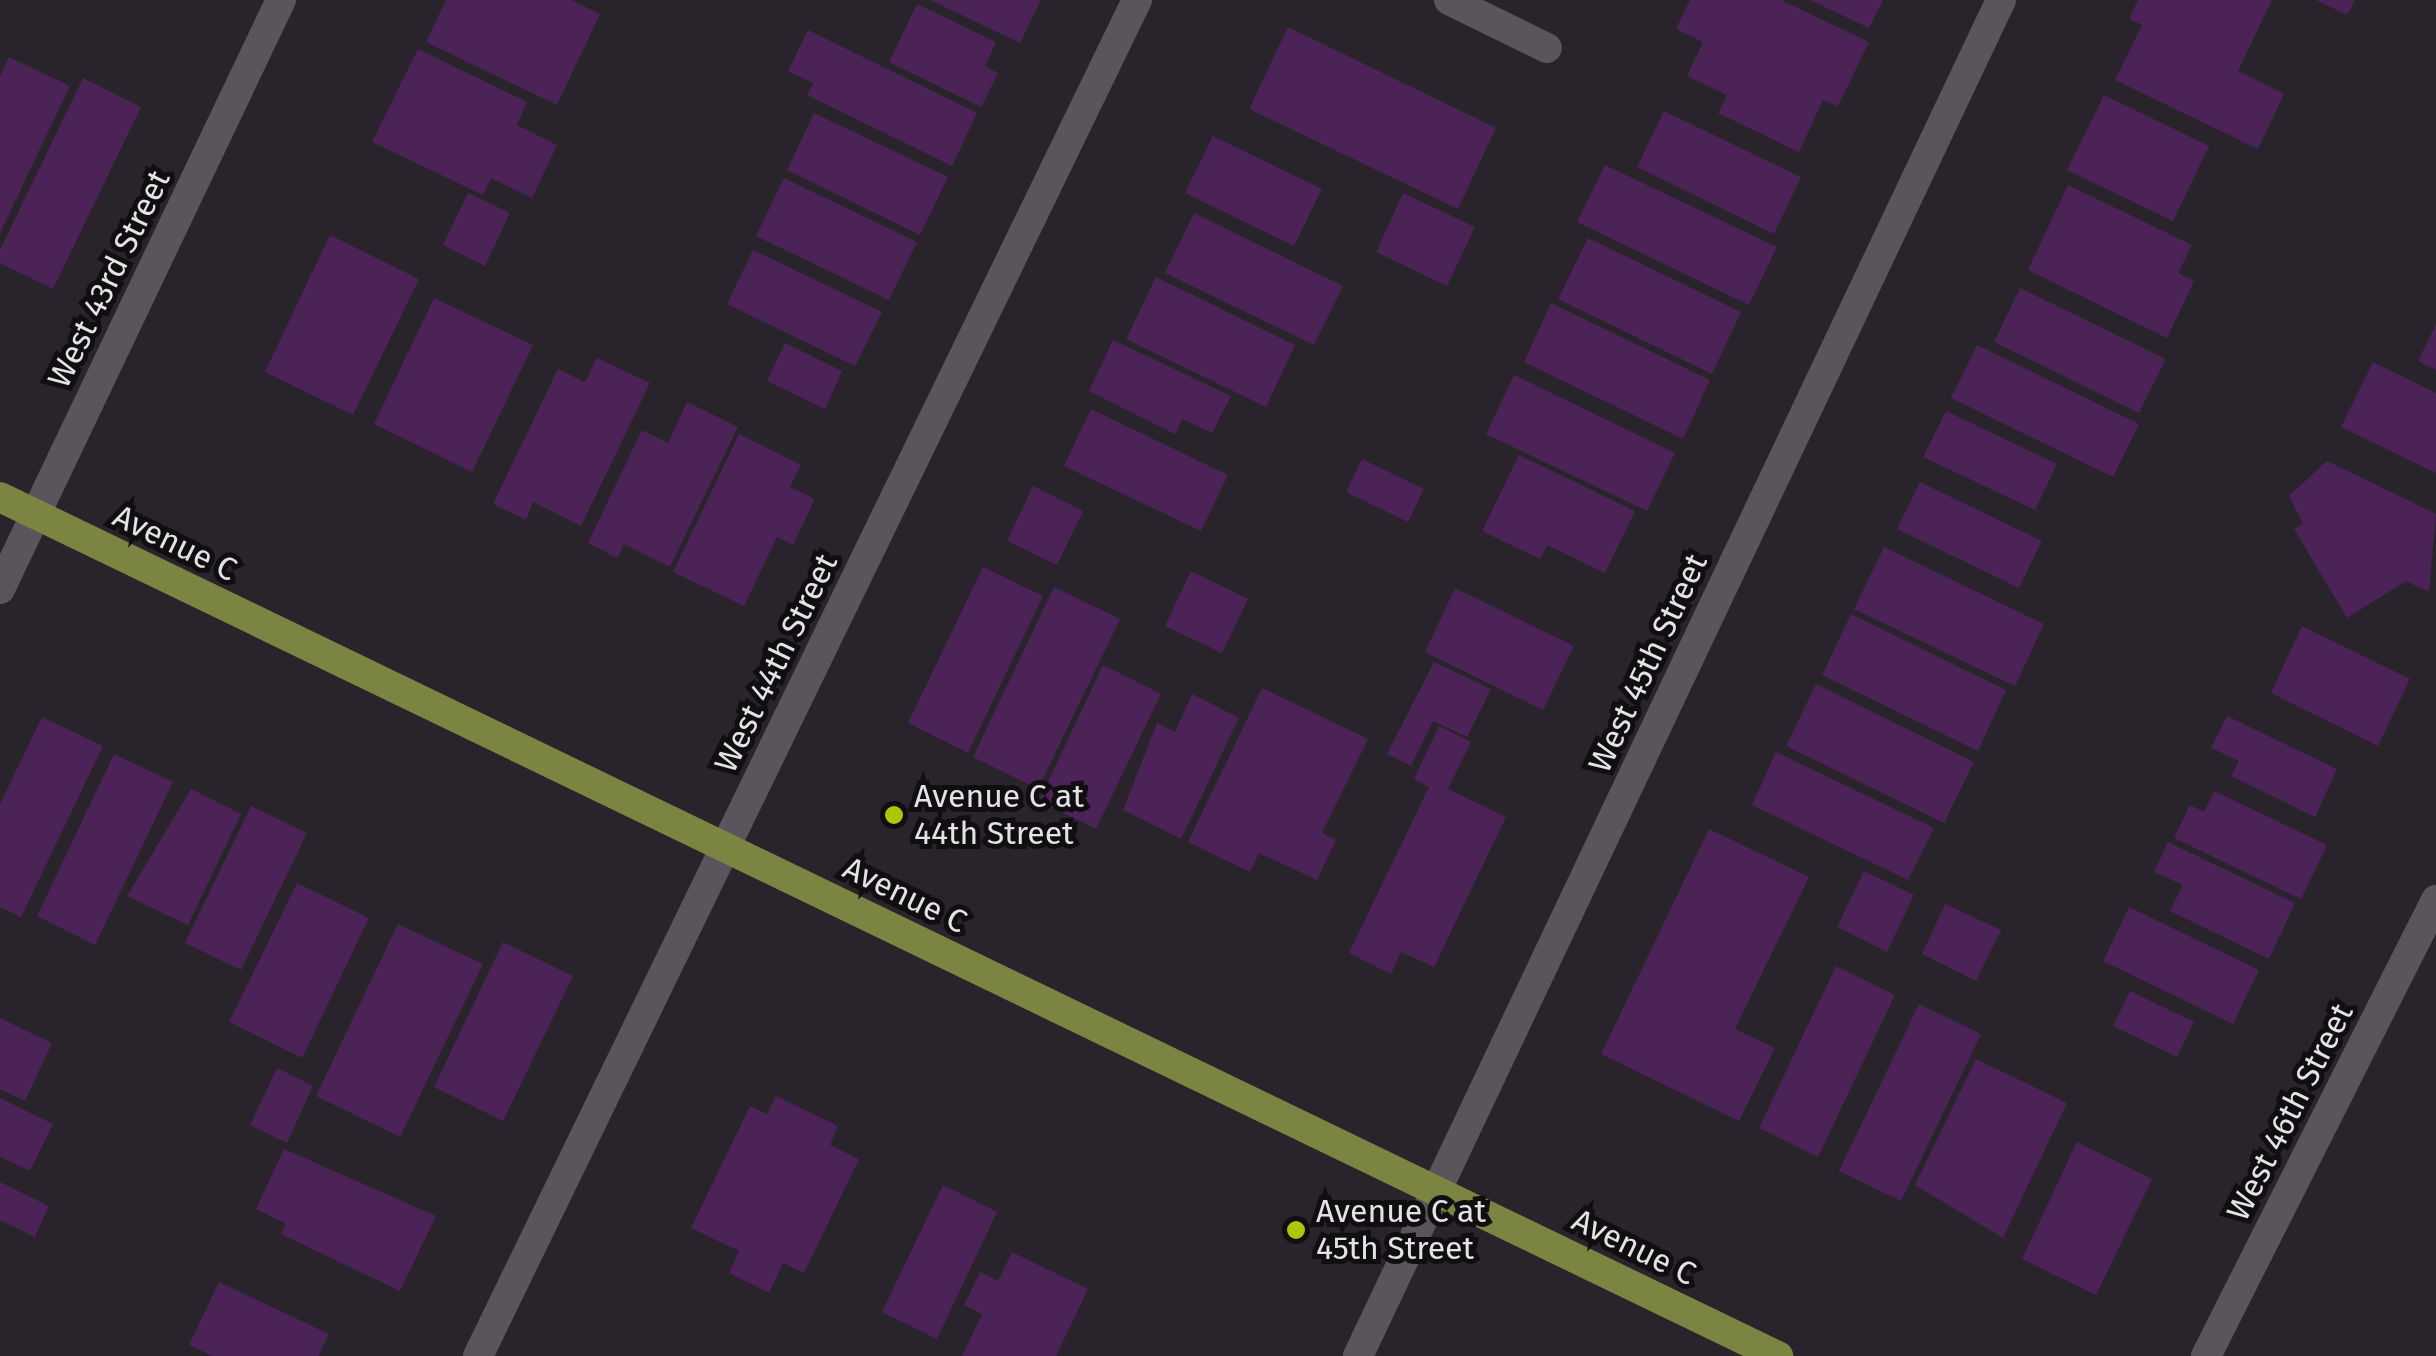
<!DOCTYPE html>
<html>
<head>
<meta charset="utf-8">
<style>
	body { margin:0 }
	#map { position:relative; width:2436px; height:1356px; overflow:hidden; background:#29242b; font-family:"Fira Sans",sans-serif }
	div>[style] { position:absolute }
	.building>* { inset:0; background:#4b2356 }
	.minor>* { height:30px; margin:-15px; padding:0 15px; transform-origin:15px; border-radius:15px; background:#5a545c }
	.major>* { height:30px; margin:-15px; padding:0 15px; transform-origin:15px; border-radius:15px; background:#7c8442 }
	.dots>* { width:28px; height:28px; translate:-50% -50%; box-sizing:border-box; border:5px solid #110e11; border-radius:50% }
	span { translate:-50% -50%; white-space:nowrap; text-align:center; line-height:1.15; -webkit-text-stroke:10px #110e11; paint-order:stroke }
	.street-label { font-size:32px; color:#e5e2e6 }
	.poi-label { font-size:32px; color:#e5e2e6 }
	.left { translate:0 -50%; text-align:left }
</style>
</head>
<body>
<div id="map">
	<div class="building">
		<i style="clip-path:polygon(446px 0,571px 0,600px 14px,557px 105px,426px 42px)"></i>
		<i style="clip-path:polygon(930px 0,1041px 0,1020px 43px)"></i>
		<i style="clip-path:polygon(1690px 0,1781px 0,1869px 42px,1838px 106px,1823px 100px,1799px 152px,1718px 113px,1727px 95px,1687px 76px,1703px 42px,1676px 29px)"></i>
		<i style="clip-path:polygon(1810px 0,1883px 0,1869px 28px)"></i>
		<i style="clip-path:polygon(2138px 0,2272px 0,2238px 71px,2284px 94px,2258px 149px,2115px 80px,2142px 25px,2129px 19px)"></i>
		<i style="clip-path:polygon(2316px 0,2355px 0,2347px 15px)"></i>
		<i style="clip-path:polygon(917px 4px,996px 42px,985px 66px,998px 73px,981px 107px,889px 62px)"></i>
		<i style="clip-path:polygon(1288px 27px,1496px 128px,1458px 209px,1249px 109px)"></i>
		<i style="clip-path:polygon(808px 30px,977px 113px,952px 166px,807px 95px,813px 83px,788px 71px)"></i>
		<i style="clip-path:polygon(418px 49px,527px 102px,517px 125px,557px 145px,532px 198px,491px 178px,483px 195px,372px 142px)"></i>
		<i style="clip-path:polygon(9px 57px,70px 86px,0 233px,0 76px)"></i>
		<i style="clip-path:polygon(83px 78px,141px 107px,53px 289px,0 263px,0 250px)"></i>
		<i style="clip-path:polygon(2104px 95px,2209px 146px,2173px 221px,2067px 170px)"></i>
		<i style="clip-path:polygon(1664px 111px,1801px 177px,1774px 234px,1637px 167px)"></i>
		<i style="clip-path:polygon(814px 113px,948px 177px,920px 235px,787px 170px)"></i>
		<i style="clip-path:polygon(1213px 136px,1322px 189px,1294px 246px,1185px 193px)"></i>
		<i style="clip-path:polygon(1605px 165px,1777px 247px,1749px 305px,1577px 222px)"></i>
		<i style="clip-path:polygon(784px 178px,917px 242px,889px 300px,756px 236px)"></i>
		<i style="clip-path:polygon(2068px 185px,2192px 245px,2178px 273px,2194px 281px,2167px 338px,2028px 270px)"></i>
		<i style="clip-path:polygon(468px 193px,510px 213px,485px 266px,443px 245px)"></i>
		<i style="clip-path:polygon(1403px 193px,1475px 227px,1447px 286px,1376px 252px)"></i>
		<i style="clip-path:polygon(1194px 213px,1343px 286px,1314px 345px,1165px 273px)"></i>
		<i style="clip-path:polygon(330px 235px,419px 279px,353px 415px,265px 372px)"></i>
		<i style="clip-path:polygon(1588px 238px,1741px 312px,1712px 374px,1558px 299px)"></i>
		<i style="clip-path:polygon(753px 250px,882px 312px,855px 366px,727px 304px)"></i>
		<i style="clip-path:polygon(1156px 277px,1295px 345px,1266px 407px,1126px 339px)"></i>
		<i style="clip-path:polygon(2020px 288px,2166px 359px,2139px 413px,1994px 342px)"></i>
		<i style="clip-path:polygon(434px 298px,533px 345px,472px 472px,374px 424px)"></i>
		<i style="clip-path:polygon(1551px 303px,1710px 380px,1683px 439px,1524px 362px)"></i>
		<i style="clip-path:polygon(2436px 324px,2436px 370px,2418px 361px)"></i>
		<i style="clip-path:polygon(1113px 340px,1231px 396px,1212px 433px,1182px 419px,1175px 434px,1089px 391px)"></i>
		<i style="clip-path:polygon(785px 343px,842px 371px,825px 409px,767px 381px)"></i>
		<i style="clip-path:polygon(1977px 345px,2139px 424px,2113px 477px,1951px 398px)"></i>
		<i style="clip-path:polygon(597px 358px,650px 383px,581px 526px,533px 502px,526px 520px,493px 504px,558px 369px,585px 382px)"></i>
		<i style="clip-path:polygon(2373px 362px,2436px 393px,2436px 473px,2341px 427px)"></i>
		<i style="clip-path:polygon(1514px 375px,1675px 453px,1647px 511px,1486px 434px)"></i>
		<i style="clip-path:polygon(687px 402px,738px 427px,670px 567px,624px 544px,617px 558px,588px 543px,642px 430px,668px 443px)"></i>
		<i style="clip-path:polygon(1091px 409px,1228px 475px,1201px 531px,1064px 466px)"></i>
		<i style="clip-path:polygon(1946px 411px,2057px 464px,2035px 510px,1923px 457px)"></i>
		<i style="clip-path:polygon(739px 434px,801px 465px,790px 487px,815px 499px,793px 545px,777px 537px,744px 606px,673px 572px)"></i>
		<i style="clip-path:polygon(1519px 455px,1635px 511px,1605px 573px,1547px 545px,1540px 559px,1482px 531px)"></i>
		<i style="clip-path:polygon(1362px 459px,1424px 489px,1408px 522px,1346px 492px)"></i>
		<i style="clip-path:polygon(2327px 461px,2436px 514px,2429px 592px,2406px 581px,2347px 618px,2294px 529px,2303px 524px,2289px 496px)"></i>
		<i style="clip-path:polygon(1920px 482px,2042px 541px,2019px 588px,1897px 529px)"></i>
		<i style="clip-path:polygon(1033px 486px,1083px 511px,1057px 565px,1007px 541px)"></i>
		<i style="clip-path:polygon(1884px 547px,2044px 624px,2015px 686px,1854px 609px)"></i>
		<i style="clip-path:polygon(983px 567px,1043px 596px,968px 753px,908px 723px)"></i>
		<i style="clip-path:polygon(1191px 571px,1248px 599px,1222px 653px,1165px 626px)"></i>
		<i style="clip-path:polygon(1054px 587px,1120px 619px,1038px 789px,973px 757px)"></i>
		<i style="clip-path:polygon(1455px 588px,1574px 646px,1543px 710px,1425px 652px)"></i>
		<i style="clip-path:polygon(1851px 614px,2006px 690px,1978px 751px,1822px 675px)"></i>
		<i style="clip-path:polygon(2302px 626px,2410px 679px,2378px 746px,2271px 693px)"></i>
		<i style="clip-path:polygon(1434px 662px,1491px 689px,1467px 737px,1433px 721px,1411px 766px,1387px 754px)"></i>
		<i style="clip-path:polygon(1103px 665px,1161px 694px,1096px 829px,1039px 801px)"></i>
		<i style="clip-path:polygon(1816px 684px,1974px 762px,1944px 823px,1786px 746px)"></i>
		<i style="clip-path:polygon(1262px 688px,1368px 739px,1322px 833px,1336px 840px,1317px 880px,1259px 853px,1250px 872px,1188px 842px)"></i>
		<i style="clip-path:polygon(1192px 694px,1239px 718px,1181px 839px,1123px 810px,1157px 723px,1175px 732px)"></i>
		<i style="clip-path:polygon(2227px 716px,2337px 769px,2315px 817px,2231px 776px,2239px 761px,2211px 748px)"></i>
		<i style="clip-path:polygon(42px 717px,103px 746px,21px 917px,0 907px,0 804px)"></i>
		<i style="clip-path:polygon(1439px 726px,1471px 742px,1448px 789px,1506px 817px,1434px 967px,1401px 952px,1391px 974px,1349px 953px,1429px 787px,1414px 779px)"></i>
		<i style="clip-path:polygon(1776px 752px,1934px 828px,1908px 880px,1752px 805px)"></i>
		<i style="clip-path:polygon(114px 754px,173px 782px,95px 945px,37px 916px)"></i>
		<i style="clip-path:polygon(191px 789px,241px 814px,188px 925px,127px 896px)"></i>
		<i style="clip-path:polygon(2214px 791px,2327px 845px,2301px 899px,2174px 838px,2190px 805px,2204px 812px)"></i>
		<i style="clip-path:polygon(251px 806px,307px 833px,241px 970px,185px 943px)"></i>
		<i style="clip-path:polygon(1709px 829px,1809px 877px,1735px 1029px,1775px 1048px,1739px 1121px,1601px 1054px)"></i>
		<i style="clip-path:polygon(2168px 842px,2295px 903px,2269px 959px,2170px 911px,2183px 885px,2154px 872px)"></i>
		<i style="clip-path:polygon(1864px 871px,1914px 895px,1887px 952px,1837px 927px)"></i>
		<i style="clip-path:polygon(297px 883px,369px 918px,302px 1058px,229px 1022px)"></i>
		<i style="clip-path:polygon(1945px 904px,2001px 930px,1976px 981px,1922px 954px)"></i>
		<i style="clip-path:polygon(2129px 907px,2259px 970px,2233px 1024px,2103px 961px)"></i>
		<i style="clip-path:polygon(398px 924px,483px 964px,400px 1137px,316px 1096px)"></i>
		<i style="clip-path:polygon(503px 942px,573px 976px,503px 1121px,434px 1087px)"></i>
		<i style="clip-path:polygon(1836px 966px,1895px 995px,1818px 1157px,1759px 1128px)"></i>
		<i style="clip-path:polygon(2130px 991px,2194px 1022px,2177px 1057px,2113px 1026px)"></i>
		<i style="clip-path:polygon(1919px 1004px,1981px 1034px,1901px 1201px,1839px 1171px)"></i>
		<i style="clip-path:polygon(0 1018px,52px 1043px,25px 1101px,0 1089px)"></i>
		<i style="clip-path:polygon(1976px 1059px,2067px 1103px,2003px 1238px,1915px 1185px)"></i>
		<i style="clip-path:polygon(277px 1068px,313px 1086px,287px 1143px,250px 1125px)"></i>
		<i style="clip-path:polygon(776px 1096px,838px 1126px,830px 1145px,859px 1159px,804px 1273px,783px 1263px,769px 1293px,729px 1273px,739px 1251px,691px 1228px,750px 1106px,767px 1114px)"></i>
		<i style="clip-path:polygon(0 1098px,53px 1124px,30px 1171px,0 1157px)"></i>
		<i style="clip-path:polygon(2077px 1142px,2152px 1179px,2096px 1295px,2022px 1259px)"></i>
		<i style="clip-path:polygon(284px 1149px,436px 1216px,400px 1291px,281px 1234px,286px 1224px,256px 1209px)"></i>
		<i style="clip-path:polygon(0 1182px,49px 1206px,35px 1237px,0 1220px)"></i>
		<i style="clip-path:polygon(943px 1185px,997px 1212px,937px 1339px,882px 1312px)"></i>
		<i style="clip-path:polygon(1012px 1252px,1088px 1289px,1056px 1356px,962px 1356px,982px 1314px,964px 1305px,980px 1272px,998px 1281px)"></i>
		<i style="clip-path:polygon(219px 1282px,329px 1334px,318px 1356px,212px 1356px,189px 1345px)"></i>
	</div>
	<div class="minor">
		<i style="left:1449px;top:0;width:109px;rotate:26.1deg"></i>
		<i style="left:0;top:589px;width:653px;rotate:-64.5deg"></i>
		<i style="left:478px;top:1356px;width:1508px;rotate:-64.08deg"></i>
		<i style="left:1358px;top:1356px;width:1501px;rotate:-64.63deg"></i>
		<i style="left:2206px;top:1356px;width:511px;rotate:-63.23deg"></i>
	</div>
	<div class="major">
		<i style="left:0;top:497px;width:1975px;rotate:25.79deg"></i>
	</div>
	<div class="dots">
		<i style="left:894px;top:815px;background:#afc507"></i>
		<i style="left:1296px;top:1230px;background:#afc507"></i>
	</div>
	<div class="street-label">
		<span style="left:109px;top:279px;rotate:-64deg">West 43rd Street</span>
		<span style="left:175px;top:543px;rotate:26deg">Avenue C</span>
		<span style="left:776px;top:663px;rotate:-64deg">West 44th Street</span>
		<span style="left:1648px;top:663px;rotate:-65deg">West 45th Street</span>
		<span style="left:905px;top:895px;rotate:26deg">Avenue C</span>
		<span style="left:2290px;top:1112px;rotate:-63deg">West 46th Street</span>
		<span style="left:1634px;top:1247px;rotate:26deg">Avenue C</span>
	</div>
	<div class="poi-label">
		<span class="left" style="left:914px;top:815px">Avenue C at<br>44th Street</span>
		<span class="left" style="left:1316px;top:1230px">Avenue C at<br>45th Street</span>
	</div>
</div>
</body>
</html>
